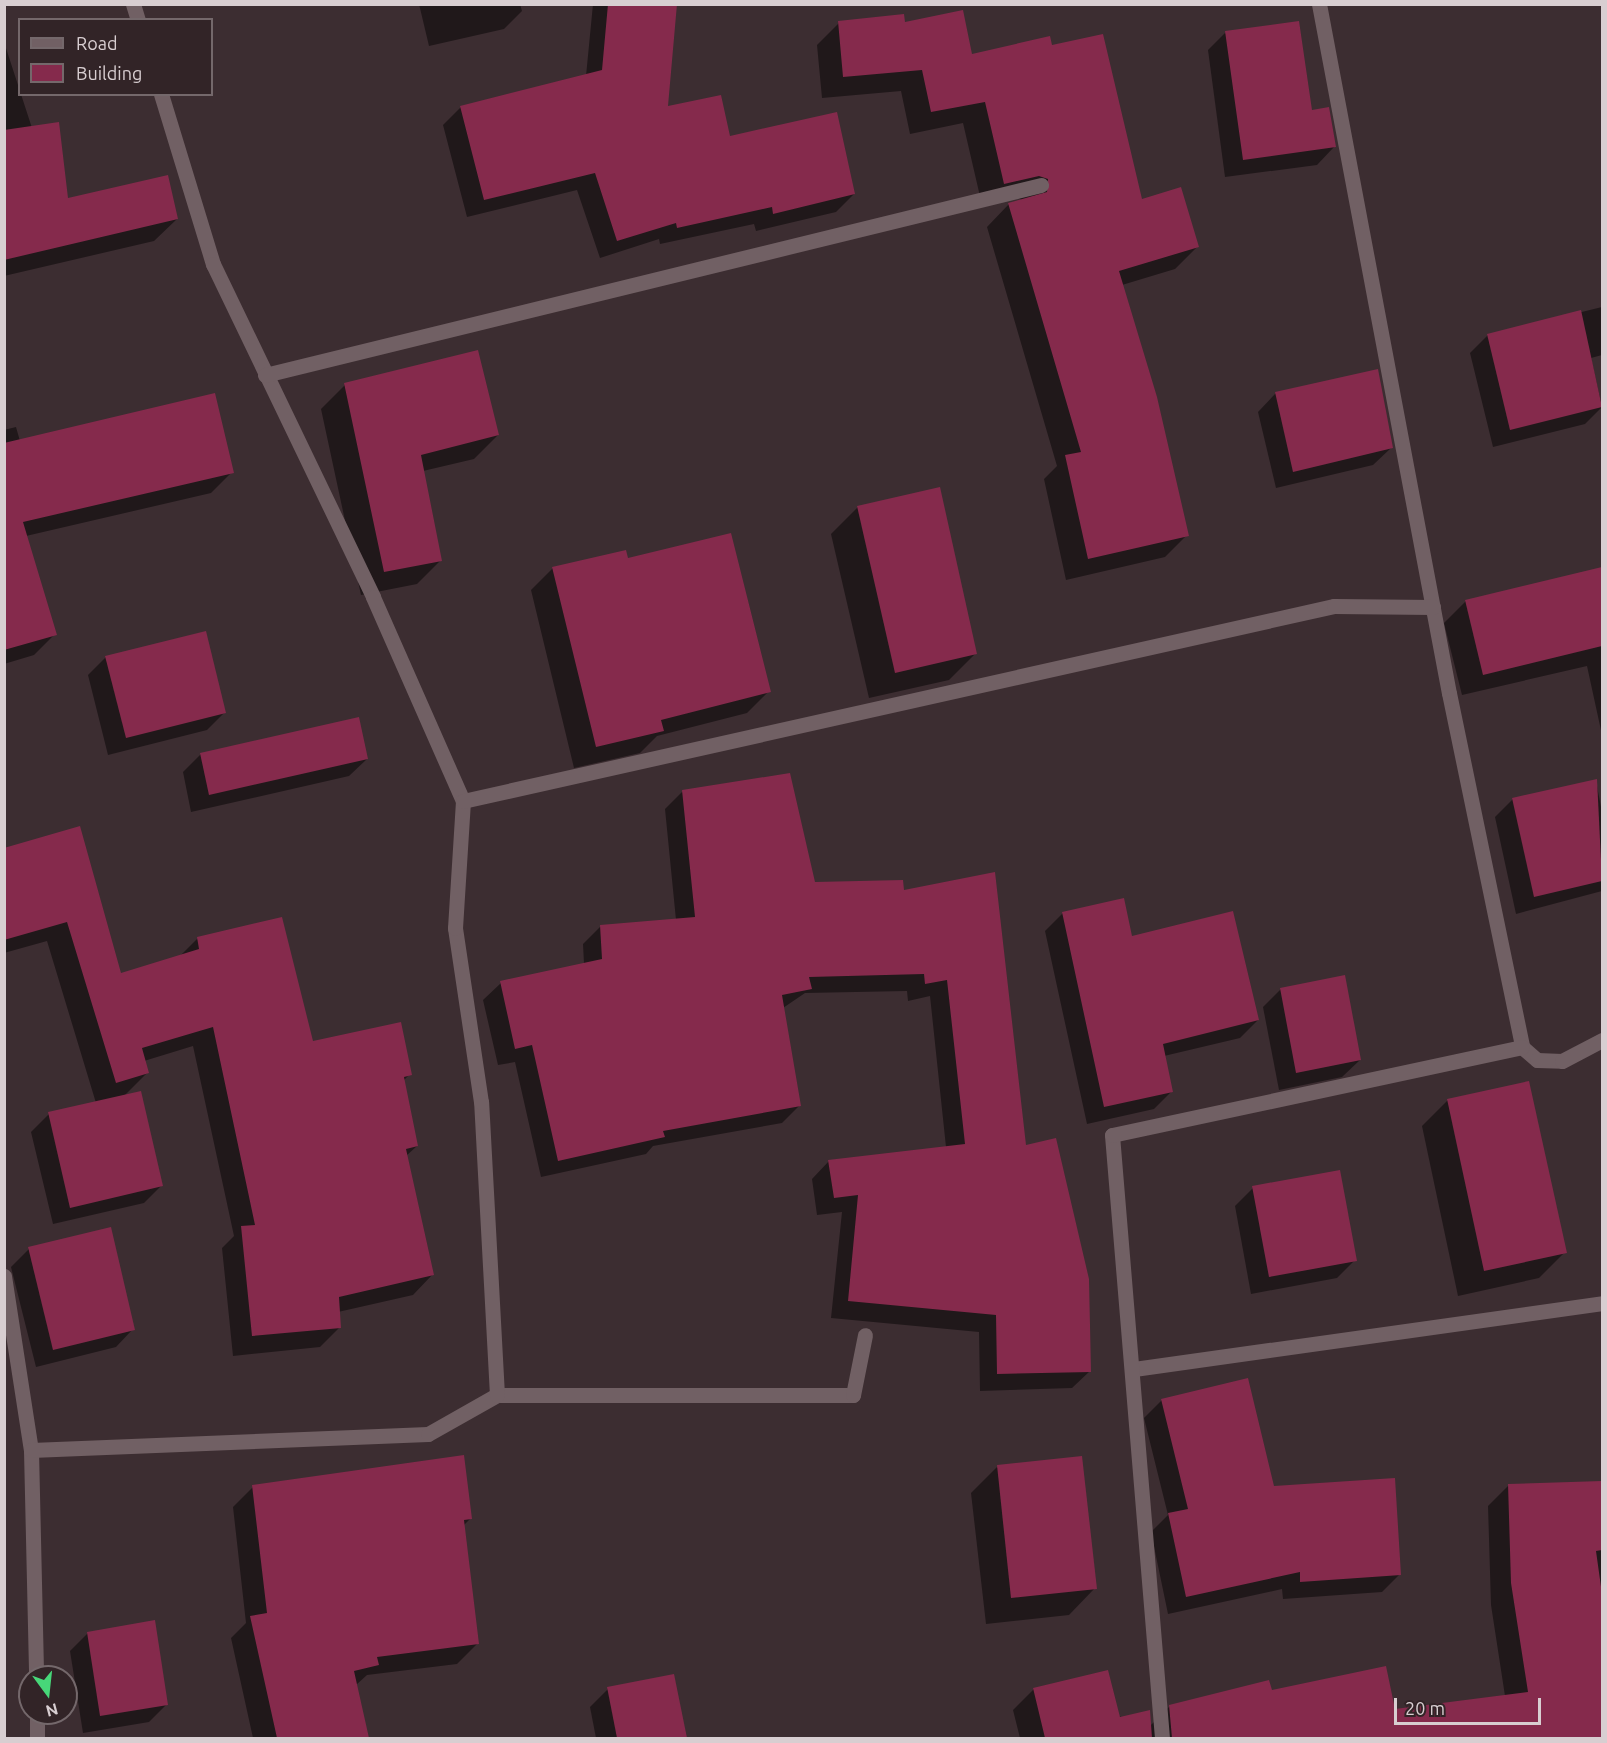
<!DOCTYPE html>
<html>
<head>
<meta charset="utf-8">
<style>
	body { margin:0 }
	#map { position:relative; width:1607px; height:1743px; overflow:hidden; background:#3c2d31; font-family:Ubuntu,sans-serif }
	div>[style] { position:absolute }
	.shadow>* { inset:0; background:#0007 }
	.building>* { inset:0; background:#852a4c }
	.minor>* { height:15px; margin:-7.5px; padding:0 7.5px; transform-origin:7.5px; border-radius:7.5px; background:#716064 }
	span { translate:-50% -50%; white-space:nowrap; text-align:center; line-height:1.15; -webkit-text-stroke:4.5px #322427; paint-order:stroke }
	.frame { position:absolute; inset:0; border:6px solid #d8ced1; pointer-events:none }
	.legend { position:absolute; left:18px; top:18px; width:195px; height:78px; box-sizing:border-box; background:#322427; border:2px solid #74686b; margin:0; padding:8px 10px; list-style:none; font-size:18px; color:#d8ced1 }
	.legend li { display:flex; align-items:center; gap:12px; height:30px }
	.legend b { width:30px; border:2px solid #74686b }
	.north { position:absolute; left:18px; top:1665px; width:60px; height:60px; box-sizing:border-box; background:#322427; border:2px solid #74686b; border-radius:50%; rotate:165deg; font-size:16px; font-weight:700; line-height:24px; text-align:center; color:#d8ced1 }
	.north::after { content:''; display:block; margin:auto; width:21px; height:27px; background:#47d779; clip-path:polygon(50% 0,100% 100%,50% 72%,0 100%) }
	.scale { position:absolute; left:1394px; top:1698px; width:147px; height:27px; box-sizing:border-box; border:3px solid #d8ced1; border-top:0; padding-left:8px; font-size:18px; line-height:21px; white-space:nowrap; color:#d8ced1; -webkit-text-stroke:4px #322427; paint-order:stroke }
</style>
</head>
<body>
<div id="map">
	<div class="shadow">
		<i style="clip-path:polygon(419px 4px,520px 4px,522px 11px,504px 29px,429px 46px)"></i>
		<i style="clip-path:polygon(593px 4px,676px 4px,666px 108px,854px 194px,836px 212px,756px 231px,754px 224px,660px 244px,659px 239px,600px 258px,577px 190px,467px 217px,443px 125px,461px 107px,586px 76px)"></i>
		<i style="clip-path:polygon(839px 23px,904px 24px,971px 56px,1051px 47px,1141px 200px,1197px 247px,1175px 269px,1122px 285px,1187px 535px,1165px 557px,1066px 580px,1044px 479px,1057px 466px,987px 227px,1009px 204px,1023px 201px,1017px 197px,982px 205px,963px 123px,910px 134px,901px 91px,822px 98px,817px 45px)"></i>
		<i style="clip-path:polygon(1225px 33px,1311px 111px,1334px 147px,1317px 165px,1225px 177px,1208px 50px)"></i>
		<i style="clip-path:polygon(4px 42px,32px 128px,66px 200px,177px 219px,154px 241px,4px 276px)"></i>
		<i style="clip-path:polygon(1602px 307px,1602px 355px,1591px 358px,1602px 407px,1585px 424px,1493px 447px,1470px 353px,1488px 335px)"></i>
		<i style="clip-path:polygon(1377px 371px,1391px 448px,1373px 465px,1276px 488px,1258px 412px,1275px 394px)"></i>
		<i style="clip-path:polygon(345px 385px,498px 435px,474px 459px,423px 471px,441px 560px,417px 584px,361px 595px,321px 409px)"></i>
		<i style="clip-path:polygon(16px 427px,20px 441px,232px 472px,211px 493px,26px 536px,55px 634px,34px 655px,4px 664px,4px 430px)"></i>
		<i style="clip-path:polygon(858px 507px,975px 654px,949px 680px,869px 698px,831px 534px)"></i>
		<i style="clip-path:polygon(627px 560px,769px 691px,747px 713px,657px 736px,640px 753px,574px 768px,531px 590px,553px 568px)"></i>
		<i style="clip-path:polygon(1602px 569px,1602px 735px,1587px 666px,1462px 695px,1444px 623px,1466px 601px)"></i>
		<i style="clip-path:polygon(106px 657px,224px 713px,207px 730px,108px 755px,88px 675px)"></i>
		<i style="clip-path:polygon(201px 754px,367px 759px,349px 776px,191px 812px,183px 772px)"></i>
		<i style="clip-path:polygon(1596px 781px,1602px 812px,1602px 891px,1516px 914px,1495px 817px,1513px 799px)"></i>
		<i style="clip-path:polygon(682px 792px,814px 884px,902px 891px,993px 874px,1025px 1147px,1090px 1371px,1072px 1388px,980px 1391px,979px 1332px,831px 1318px,842px 1212px,817px 1215px,812px 1179px,829px 1161px,946px 1147px,930px 996px,908px 1001px,907px 991px,805px 993px,783px 1008px,800px 1105px,782px 1123px,653px 1146px,646px 1154px,541px 1177px,515px 1062px,498px 1065px,483px 1000px,501px 983px,584px 964px,583px 944px,600px 927px,676px 920px,665px 809px)"></i>
		<i style="clip-path:polygon(4px 849px,120px 975px,179px 957px,197px 939px,312px 1043px,410px 1074px,403px 1081px,417px 1146px,406px 1156px,433px 1274px,413px 1295px,338px 1312px,340px 1327px,320px 1347px,233px 1356px,222px 1248px,234px 1236px,193px 1046px,144px 1061px,147px 1073px,123px 1097px,162px 1185px,144px 1203px,53px 1224px,31px 1132px,49px 1114px,96px 1103px,47px 941px,4px 953px)"></i>
		<i style="clip-path:polygon(1063px 913px,1131px 938px,1258px 1020px,1240px 1038px,1164px 1056px,1171px 1092px,1154px 1109px,1087px 1124px,1045px 931px)"></i>
		<i style="clip-path:polygon(1281px 989px,1360px 1060px,1342px 1077px,1279px 1090px,1263px 1007px)"></i>
		<i style="clip-path:polygon(1448px 1100px,1565px 1252px,1539px 1278px,1458px 1296px,1422px 1126px)"></i>
		<i style="clip-path:polygon(1253px 1188px,1355px 1260px,1337px 1278px,1251px 1294px,1235px 1206px)"></i>
		<i style="clip-path:polygon(29px 1249px,133px 1329px,116px 1347px,36px 1367px,11px 1267px)"></i>
		<i style="clip-path:polygon(1162px 1400px,1273px 1488px,1400px 1574px,1382px 1592px,1283px 1599px,1282px 1589px,1168px 1614px,1151px 1532px,1168px 1515px,1144px 1418px)"></i>
		<i style="clip-path:polygon(997px 1467px,1095px 1588px,1069px 1615px,986px 1624px,971px 1493px)"></i>
		<i style="clip-path:polygon(1602px 1482px,1602px 1738px,1020px 1738px,1013px 1710px,1034px 1689px,1150px 1726px,1170px 1706px,1271px 1692px,1394px 1711px,1505px 1696px,1491px 1605px,1488px 1506px,1509px 1485px)"></i>
		<i style="clip-path:polygon(253px 1487px,471px 1518px,463px 1526px,477px 1644px,457px 1664px,367px 1675px,356px 1685px,368px 1738px,253px 1738px,231px 1638px,246px 1623px,233px 1507px)"></i>
		<i style="clip-path:polygon(88px 1633px,167px 1704px,149px 1722px,83px 1733px,70px 1651px)"></i>
		<i style="clip-path:polygon(673px 1675px,685px 1738px,596px 1738px,590px 1707px,608px 1689px)"></i>
	</div>
	<div class="building">
		<i style="clip-path:polygon(608px 4px,677px 4px,668px 106px,721px 95px,730px 136px,837px 112px,855px 194px,773px 214px,772px 207px,677px 228px,676px 223px,617px 241px,595px 173px,484px 200px,460px 106px,602px 70px)"></i>
		<i style="clip-path:polygon(963px 10px,972px 54px,1050px 36px,1052px 45px,1103px 34px,1142px 199px,1181px 187px,1199px 247px,1119px 271px,1157px 397px,1189px 536px,1088px 559px,1065px 455px,1081px 452px,1008px 203px,1047px 192px,1048px 179px,1039px 176px,1004px 184px,985px 102px,931px 112px,922px 70px,843px 77px,838px 21px,904px 14px,905px 22px)"></i>
		<i style="clip-path:polygon(1299px 21px,1312px 110px,1329px 107px,1336px 147px,1243px 160px,1225px 31px)"></i>
		<i style="clip-path:polygon(59px 122px,68px 198px,168px 175px,178px 219px,4px 260px,4px 130px)"></i>
		<i style="clip-path:polygon(1581px 310px,1602px 407px,1510px 430px,1487px 334px)"></i>
		<i style="clip-path:polygon(478px 350px,499px 435px,421px 455px,442px 561px,384px 572px,344px 383px)"></i>
		<i style="clip-path:polygon(1378px 369px,1393px 448px,1293px 472px,1275px 392px)"></i>
		<i style="clip-path:polygon(215px 393px,234px 473px,23px 522px,57px 635px,4px 650px,4px 443px)"></i>
		<i style="clip-path:polygon(940px 487px,977px 654px,895px 673px,857px 506px)"></i>
		<i style="clip-path:polygon(731px 533px,771px 692px,661px 720px,664px 731px,596px 747px,552px 567px,626px 550px,628px 558px)"></i>
		<i style="clip-path:polygon(1602px 567px,1602px 646px,1483px 675px,1465px 600px)"></i>
		<i style="clip-path:polygon(206px 631px,226px 713px,126px 738px,105px 656px)"></i>
		<i style="clip-path:polygon(359px 717px,368px 759px,209px 795px,200px 753px)"></i>
		<i style="clip-path:polygon(790px 773px,815px 882px,903px 880px,904px 890px,995px 872px,1026px 1145px,1056px 1138px,1089px 1279px,1091px 1372px,997px 1374px,996px 1315px,848px 1301px,858px 1195px,834px 1198px,828px 1160px,965px 1144px,947px 980px,925px 984px,924px 974px,809px 977px,812px 989px,782px 995px,801px 1106px,663px 1131px,665px 1137px,558px 1161px,532px 1045px,515px 1049px,500px 981px,602px 959px,600px 925px,695px 917px,682px 790px)"></i>
		<i style="clip-path:polygon(1597px 779px,1602px 881px,1534px 897px,1512px 798px)"></i>
		<i style="clip-path:polygon(80px 826px,121px 973px,199px 949px,197px 937px,282px 917px,313px 1041px,401px 1022px,412px 1075px,404px 1077px,418px 1146px,406px 1149px,434px 1275px,339px 1297px,341px 1328px,252px 1336px,241px 1226px,255px 1225px,213px 1027px,142px 1048px,149px 1073px,116px 1083px,67px 922px,4px 940px,4px 848px)"></i>
		<i style="clip-path:polygon(1124px 898px,1132px 936px,1233px 911px,1259px 1020px,1163px 1044px,1173px 1092px,1104px 1107px,1062px 912px)"></i>
		<i style="clip-path:polygon(1345px 975px,1361px 1060px,1296px 1073px,1280px 988px)"></i>
		<i style="clip-path:polygon(1529px 1081px,1567px 1253px,1484px 1271px,1447px 1099px)"></i>
		<i style="clip-path:polygon(141px 1091px,163px 1186px,70px 1208px,48px 1112px)"></i>
		<i style="clip-path:polygon(1340px 1170px,1357px 1261px,1269px 1277px,1252px 1186px)"></i>
		<i style="clip-path:polygon(111px 1227px,135px 1330px,53px 1350px,28px 1247px)"></i>
		<i style="clip-path:polygon(1248px 1378px,1274px 1486px,1395px 1478px,1401px 1575px,1300px 1582px,1300px 1572px,1186px 1597px,1168px 1513px,1188px 1509px,1161px 1399px)"></i>
		<i style="clip-path:polygon(464px 1455px,472px 1519px,464px 1520px,479px 1644px,377px 1657px,379px 1665px,354px 1671px,369px 1738px,277px 1738px,250px 1616px,267px 1613px,252px 1485px)"></i>
		<i style="clip-path:polygon(1082px 1456px,1097px 1589px,1011px 1598px,997px 1465px)"></i>
		<i style="clip-path:polygon(1602px 1481px,1602px 1550px,1596px 1551px,1602px 1594px,1602px 1738px,1172px 1738px,1169px 1705px,1269px 1680px,1272px 1690px,1386px 1666px,1395px 1709px,1528px 1692px,1511px 1583px,1508px 1484px)"></i>
		<i style="clip-path:polygon(155px 1620px,168px 1705px,100px 1716px,87px 1632px)"></i>
		<i style="clip-path:polygon(1108px 1670px,1120px 1717px,1150px 1710px,1152px 1738px,1045px 1738px,1033px 1688px)"></i>
		<i style="clip-path:polygon(674px 1674px,687px 1738px,617px 1738px,607px 1687px)"></i>
	</div>
	<div class="minor">
		<i style="left:133px;top:4px;width:17px;rotate:73deg"></i>
		<i style="left:1319px;top:4px;width:701px;rotate:79.32deg"></i>
		<i style="left:1449px;top:693px;width:361px;rotate:78.3deg"></i>
		<i style="left:1522px;top:1047px;width:20px;rotate:41deg"></i>
		<i style="left:1537px;top:1060px;width:25px;rotate:2deg"></i>
		<i style="left:1562px;top:1061px;width:45px;rotate:-27.7deg"></i>
		<i style="left:161px;top:94px;width:178px;rotate:73deg"></i>
		<i style="left:213px;top:264px;width:369px;rotate:64.3deg"></i>
		<i style="left:373px;top:597px;width:223px;rotate:66.2deg"></i>
		<i style="left:265px;top:375px;width:799px;rotate:-13.76deg"></i>
		<i style="left:4px;top:1276px;width:176px;rotate:81.2deg"></i>
		<i style="left:31px;top:1450px;width:227px;rotate:88.7deg"></i>
		<i style="left:1134px;top:1369px;width:473px;rotate:-8deg"></i>
		<i style="left:497px;top:1395px;width:356px"></i>
		<i style="left:853px;top:1395px;width:61px;rotate:-78.7deg"></i>
		<i style="left:31px;top:1450px;width:397px;rotate:-2.3deg"></i>
		<i style="left:428px;top:1434px;width:79px;rotate:-29.5deg"></i>
		<i style="left:497px;top:1395px;width:293px;rotate:-93.1deg"></i>
		<i style="left:481px;top:1102px;width:176px;rotate:-98.5deg"></i>
		<i style="left:455px;top:928px;width:127px;rotate:-86.4deg"></i>
		<i style="left:463px;top:801px;width:893px;rotate:-12.62deg"></i>
		<i style="left:1334px;top:606px;width:99px;rotate:0.6deg"></i>
		<i style="left:37px;top:1713px;width:25px;rotate:90deg"></i>
		<i style="left:1162px;top:1738px;width:605px;rotate:-94.74deg"></i>
		<i style="left:1112px;top:1135px;width:419px;rotate:-12.1deg"></i>
	</div>
	<div class="frame"></div>
	<ul class="legend">
	<li><b style="height:8px;background:#716064"></b>Road</li>
	<li><b style="height:16px;background:#852a4c"></b>Building</li>
	</ul>
	<div class="north">N</div>
	<div class="scale">20 m</div>
</div>
</body>
</html>
